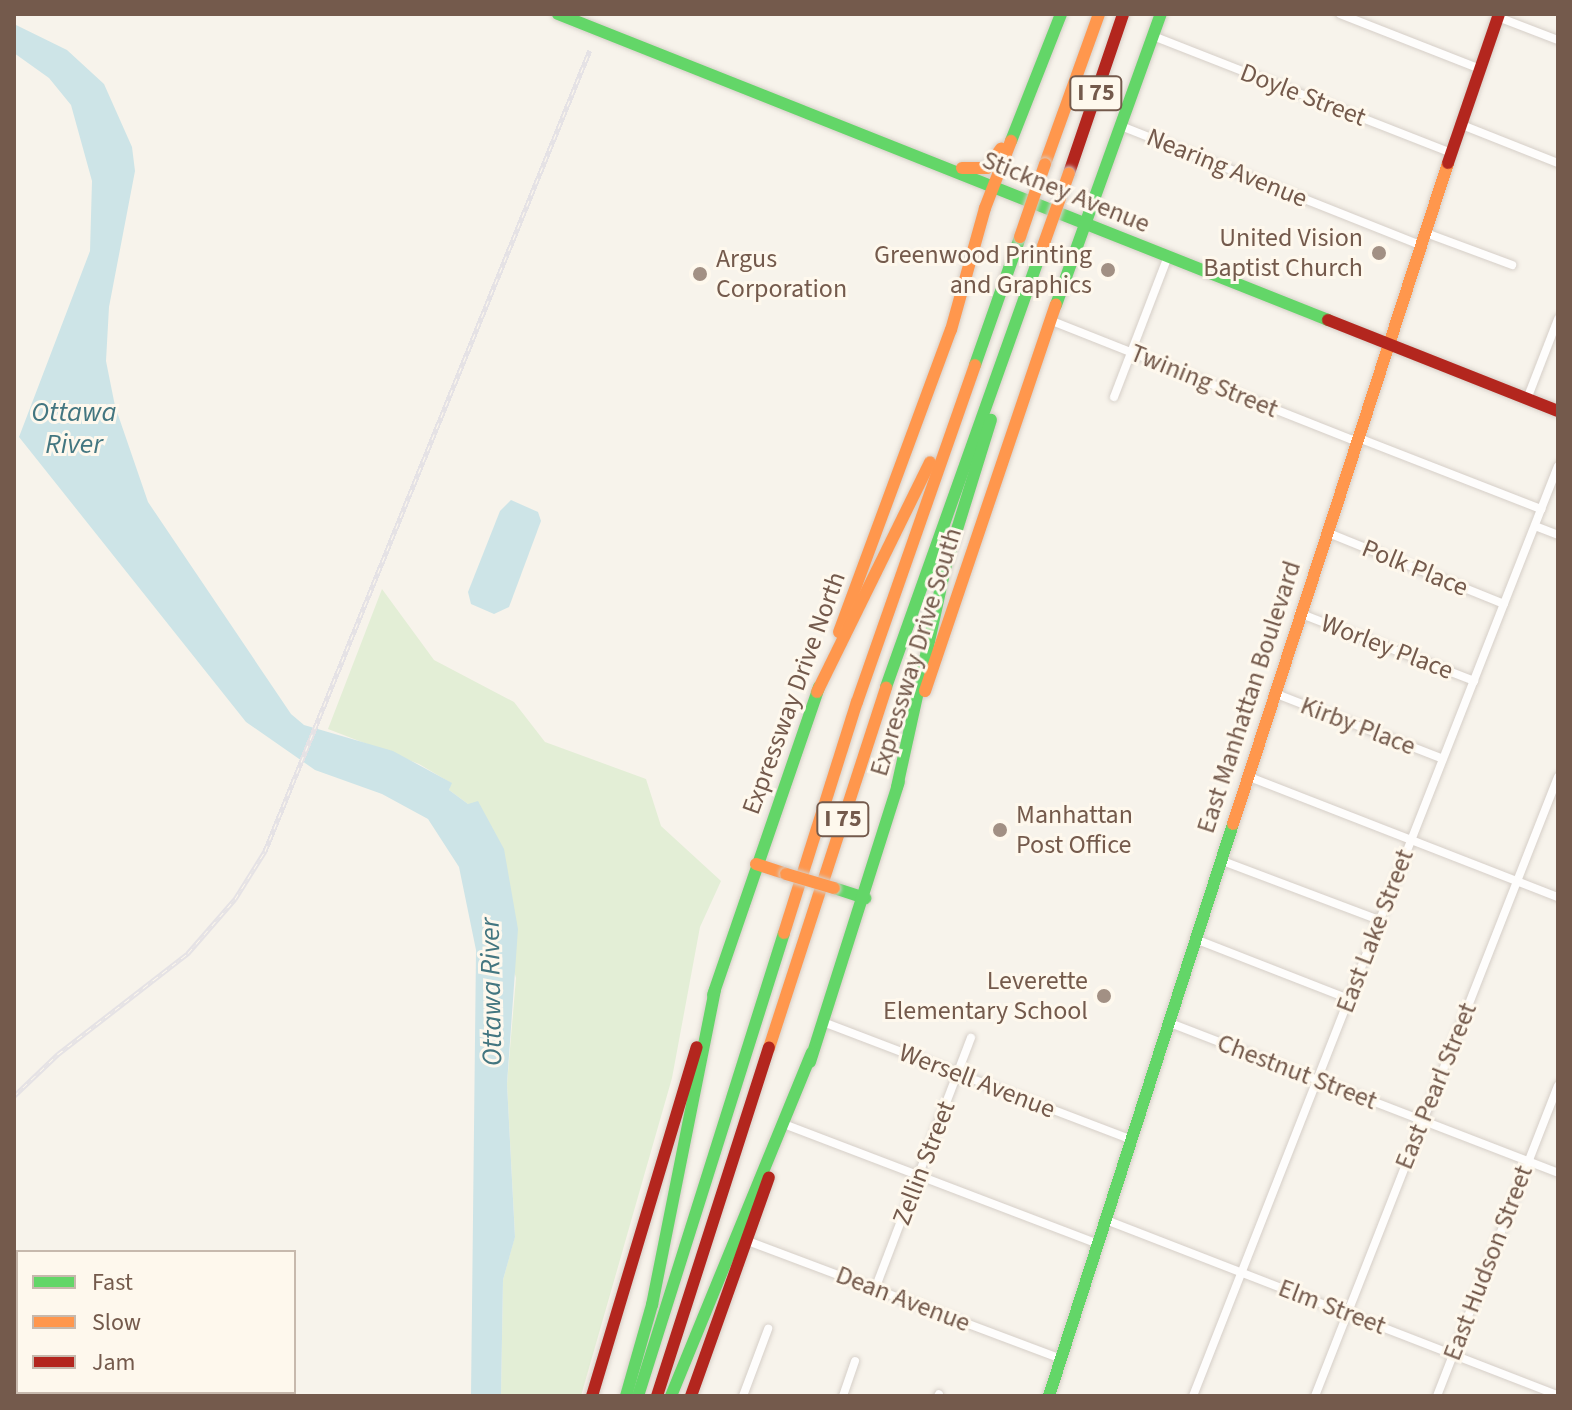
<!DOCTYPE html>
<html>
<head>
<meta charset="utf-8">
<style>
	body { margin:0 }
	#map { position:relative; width:1572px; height:1410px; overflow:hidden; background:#f7f3eb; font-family:"Source Sans 3",sans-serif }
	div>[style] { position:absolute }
	.green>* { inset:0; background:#e3eed6 }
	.water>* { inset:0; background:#cde4e7 }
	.roads { filter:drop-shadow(0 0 2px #d6cfc8) drop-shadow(0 0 2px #d6cfc8) }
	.street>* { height:8px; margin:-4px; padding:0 4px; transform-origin:4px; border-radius:4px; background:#fefdfc }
	.fast>* { height:12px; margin:-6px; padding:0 6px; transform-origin:6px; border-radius:6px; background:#63d668 }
	.slow>* { height:12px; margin:-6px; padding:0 6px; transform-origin:6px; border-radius:6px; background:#ff974d }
	.jam>* { height:12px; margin:-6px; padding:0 6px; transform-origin:6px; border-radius:6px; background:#b3261e }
	.rail>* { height:5px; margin-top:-2.5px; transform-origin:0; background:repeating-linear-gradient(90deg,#fef8ed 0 6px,#e5e2e5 0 12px); box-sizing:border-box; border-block:2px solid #e5e2e5 }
	.bridges { filter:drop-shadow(0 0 2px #d6cfc8) drop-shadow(0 0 2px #d6cfc8) }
	.slow-bridge>* { height:12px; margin:-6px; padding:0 6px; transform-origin:6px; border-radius:6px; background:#ff974d }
	.dots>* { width:22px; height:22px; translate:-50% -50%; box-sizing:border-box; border:4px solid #fef8ed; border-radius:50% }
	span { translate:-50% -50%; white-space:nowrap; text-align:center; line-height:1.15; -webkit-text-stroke:6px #fef8ed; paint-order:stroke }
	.shield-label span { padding:2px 6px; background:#fef8ed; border:2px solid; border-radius:6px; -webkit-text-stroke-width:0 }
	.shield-label { font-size:24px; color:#745a4c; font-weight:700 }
	.street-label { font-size:26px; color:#745a4c }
	.poi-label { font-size:26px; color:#745a4c }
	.right { translate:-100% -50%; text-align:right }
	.left { translate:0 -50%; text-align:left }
	.water-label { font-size:28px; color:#437680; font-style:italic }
	.frame { position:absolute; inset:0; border:16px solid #745a4c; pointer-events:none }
	.legend { position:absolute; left:16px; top:1250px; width:280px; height:144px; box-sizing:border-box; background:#fef8ed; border:2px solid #c7b9ad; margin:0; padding:10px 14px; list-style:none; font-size:24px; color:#745a4c }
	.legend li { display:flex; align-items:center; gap:16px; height:40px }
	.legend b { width:40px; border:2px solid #c7b9ad }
</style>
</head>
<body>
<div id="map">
	<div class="green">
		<i style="clip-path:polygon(382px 589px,434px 660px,514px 702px,545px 742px,646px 779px,661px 826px,721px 881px,700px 927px,672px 1078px,581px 1396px,501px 1396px,503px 1280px,515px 1236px,507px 1084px,516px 978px,468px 804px,449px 790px,451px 783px,419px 764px,328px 729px)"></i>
	</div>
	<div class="water">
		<i style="clip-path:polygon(14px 24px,67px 50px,104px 84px,132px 147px,135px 171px,109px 307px,106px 361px,115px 406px,148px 502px,291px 714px,304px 725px,393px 751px,452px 783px,449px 790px,468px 804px,478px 801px,504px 849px,518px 929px,507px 1084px,515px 1237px,503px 1280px,501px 1396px,471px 1396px,476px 950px,459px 867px,428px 819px,382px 794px,315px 770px,246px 722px,19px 437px,90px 251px,92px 181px,71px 105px,49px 78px,14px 53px)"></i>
		<i style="clip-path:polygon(511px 500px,538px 512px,541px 521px,509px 607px,494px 614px,471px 604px,468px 592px,500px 511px)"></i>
	</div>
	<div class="roads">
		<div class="street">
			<i style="left:1340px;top:14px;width:150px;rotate:21.4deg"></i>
			<i style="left:1498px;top:17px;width:64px;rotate:21deg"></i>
			<i style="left:1153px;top:36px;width:321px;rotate:21.4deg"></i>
			<i style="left:1462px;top:125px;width:103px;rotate:21.6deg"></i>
			<i style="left:1121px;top:126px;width:324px;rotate:21.7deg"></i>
			<i style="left:1426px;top:233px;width:92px;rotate:20.4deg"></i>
			<i style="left:1052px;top:321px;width:326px;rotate:21.6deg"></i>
			<i style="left:1114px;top:397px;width:151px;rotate:-69deg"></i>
			<i style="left:1527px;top:399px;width:86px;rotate:-68.8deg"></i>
			<i style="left:1356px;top:437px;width:199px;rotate:21.3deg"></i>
			<i style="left:1535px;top:526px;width:25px;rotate:21deg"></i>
			<i style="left:1326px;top:532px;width:192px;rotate:22deg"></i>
			<i style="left:1299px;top:613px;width:188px;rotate:21.2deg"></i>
			<i style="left:1274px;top:693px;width:181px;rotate:21.3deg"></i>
			<i style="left:1247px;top:776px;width:334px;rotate:21.3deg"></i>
			<i style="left:1220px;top:860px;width:170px;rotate:20.7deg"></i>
			<i style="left:1195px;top:939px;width:165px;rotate:21.3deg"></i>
			<i style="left:823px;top:1022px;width:331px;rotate:20.9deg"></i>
			<i style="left:1170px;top:1023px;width:416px;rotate:21.1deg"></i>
			<i style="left:789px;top:1126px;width:331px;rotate:20.9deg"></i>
			<i style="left:1106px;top:1220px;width:485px;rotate:21.2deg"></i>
			<i style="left:745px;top:1240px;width:338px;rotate:20.6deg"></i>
			<i style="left:875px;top:1289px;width:269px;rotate:-69.1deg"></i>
			<i style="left:743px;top:1396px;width:72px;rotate:-69.5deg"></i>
			<i style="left:843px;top:1396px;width:37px;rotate:-71deg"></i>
			<i style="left:938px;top:1396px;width:2px;rotate:-63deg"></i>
			<i style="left:1193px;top:1396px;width:999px;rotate:-68.57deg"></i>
			<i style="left:1315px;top:1396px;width:665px;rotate:-68.57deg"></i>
			<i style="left:1437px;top:1396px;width:333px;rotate:-68.7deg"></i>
		</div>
		<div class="fast">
			<i style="left:558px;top:14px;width:829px;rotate:21.67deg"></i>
			<i style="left:1011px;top:141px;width:136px;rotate:-68.5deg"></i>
			<i style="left:1056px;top:305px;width:309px;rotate:-70.2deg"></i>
			<i style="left:975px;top:365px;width:136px;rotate:-70.6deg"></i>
			<i style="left:886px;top:687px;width:468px;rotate:-70.4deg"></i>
			<i style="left:897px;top:787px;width:227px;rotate:-77.6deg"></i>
			<i style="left:946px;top:565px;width:152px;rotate:-72.8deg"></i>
			<i style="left:834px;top:888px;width:33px;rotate:18deg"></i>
			<i style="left:713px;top:995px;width:326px;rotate:-71deg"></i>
			<i style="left:810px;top:1062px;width:294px;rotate:-72.4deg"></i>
			<i style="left:626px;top:1396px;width:95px;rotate:-74.1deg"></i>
			<i style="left:652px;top:1305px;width:321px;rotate:-78.7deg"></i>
			<i style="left:638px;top:1396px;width:485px;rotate:-72.5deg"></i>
			<i style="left:671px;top:1396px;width:371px;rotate:-67.7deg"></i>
			<i style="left:1049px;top:1396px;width:601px;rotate:-72.17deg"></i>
		</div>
		<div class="slow">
			<i style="left:1045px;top:164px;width:159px;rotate:-70.2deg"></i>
			<i style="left:962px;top:168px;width:25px"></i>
			<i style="left:987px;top:168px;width:24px;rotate:-54deg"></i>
			<i style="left:839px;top:632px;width:322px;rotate:-69.7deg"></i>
			<i style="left:951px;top:330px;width:127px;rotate:-74.4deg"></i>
			<i style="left:985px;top:208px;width:72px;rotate:-68.8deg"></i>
			<i style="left:925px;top:691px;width:408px;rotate:-71.3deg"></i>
			<i style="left:817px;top:692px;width:256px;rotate:-63.8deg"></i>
			<i style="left:1233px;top:824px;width:695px;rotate:-71.98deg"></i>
			<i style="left:756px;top:864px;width:32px;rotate:18deg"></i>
			<i style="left:784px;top:933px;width:242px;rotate:-72.5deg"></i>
			<i style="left:857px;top:702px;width:357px;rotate:-70.7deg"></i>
			<i style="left:769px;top:1048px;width:379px;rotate:-72deg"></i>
		</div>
		<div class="jam">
			<i style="left:1448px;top:163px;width:157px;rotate:-71.1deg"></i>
			<i style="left:1069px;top:173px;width:168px;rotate:-71.2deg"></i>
			<i style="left:1328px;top:320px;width:247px;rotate:21.6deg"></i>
			<i style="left:592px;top:1396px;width:364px;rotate:-73.3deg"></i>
			<i style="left:657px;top:1396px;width:366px;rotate:-72.2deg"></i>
			<i style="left:691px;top:1396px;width:232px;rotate:-70.4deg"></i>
		</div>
	</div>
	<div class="rail">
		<i style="left:14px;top:1096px;width:61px;rotate:-43.7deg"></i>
		<i style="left:58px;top:1054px;width:165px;rotate:-37.8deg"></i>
		<i style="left:188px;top:953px;width:72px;rotate:-49deg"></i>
		<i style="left:235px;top:899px;width:57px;rotate:-58deg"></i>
		<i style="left:265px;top:851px;width:864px;rotate:-67.92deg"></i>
	</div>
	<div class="bridges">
		<div class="slow-bridge">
			<i style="left:1020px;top:237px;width:77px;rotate:-71.1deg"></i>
			<i style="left:1043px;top:246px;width:77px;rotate:-70.4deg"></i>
			<i style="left:786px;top:874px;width:50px;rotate:16.3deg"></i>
		</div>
	</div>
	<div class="dots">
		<i style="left:1379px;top:253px;background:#a29084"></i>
		<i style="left:1108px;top:270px;background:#a29084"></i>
		<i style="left:700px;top:274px;background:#a29084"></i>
		<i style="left:1000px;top:830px;background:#a29084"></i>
		<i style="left:1104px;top:996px;background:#a29084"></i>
	</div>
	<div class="shield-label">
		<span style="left:1096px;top:93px">I 75</span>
		<span style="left:843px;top:819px">I 75</span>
	</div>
	<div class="street-label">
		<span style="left:1303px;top:95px;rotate:21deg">Doyle Street</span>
		<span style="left:1227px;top:168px;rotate:22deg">Nearing Avenue</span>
		<span style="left:1066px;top:192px;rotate:22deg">Stickney Avenue</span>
		<span style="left:1204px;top:381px;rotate:22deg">Twining Street</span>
		<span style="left:1415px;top:568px;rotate:22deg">Polk Place</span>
		<span style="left:1387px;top:647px;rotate:21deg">Worley Place</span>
		<span style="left:916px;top:652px;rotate:-73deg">Expressway Drive South</span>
		<span style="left:794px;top:693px;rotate:-70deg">Expressway Drive North</span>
		<span style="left:1249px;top:697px;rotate:-72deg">East Manhattan Boulevard</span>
		<span style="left:1358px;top:726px;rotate:21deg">Kirby Place</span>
		<span style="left:1375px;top:931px;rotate:-69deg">East Lake Street</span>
		<span style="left:1297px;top:1072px;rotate:21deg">Chestnut Street</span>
		<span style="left:977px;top:1081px;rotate:21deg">Wersell Avenue</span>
		<span style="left:1436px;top:1086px;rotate:-68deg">East Pearl Street</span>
		<span style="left:924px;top:1163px;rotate:-69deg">Zellin Street</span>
		<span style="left:1488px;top:1263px;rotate:-69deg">East Hudson Street</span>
		<span style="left:903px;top:1299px;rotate:21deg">Dean Avenue</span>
		<span style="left:1332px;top:1307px;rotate:21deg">Elm Street</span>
	</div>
	<div class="poi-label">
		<span class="right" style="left:1363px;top:253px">United Vision<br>Baptist Church</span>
		<span class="right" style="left:1092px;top:270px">Greenwood Printing<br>and Graphics</span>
		<span class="left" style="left:716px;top:274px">Argus<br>Corporation</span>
		<span class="left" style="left:1016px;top:830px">Manhattan<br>Post Office</span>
		<span class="right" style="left:1088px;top:996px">Leverette<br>Elementary School</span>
	</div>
	<div class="water-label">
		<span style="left:74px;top:428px">Ottawa<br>River</span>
		<span style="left:491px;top:992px;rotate:-91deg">Ottawa River</span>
	</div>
	<div class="frame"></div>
	<ul class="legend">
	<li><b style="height:10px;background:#63d668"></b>Fast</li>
	<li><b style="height:10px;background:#ff974d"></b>Slow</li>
	<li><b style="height:10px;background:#b3261e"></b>Jam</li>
	</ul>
</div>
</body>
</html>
